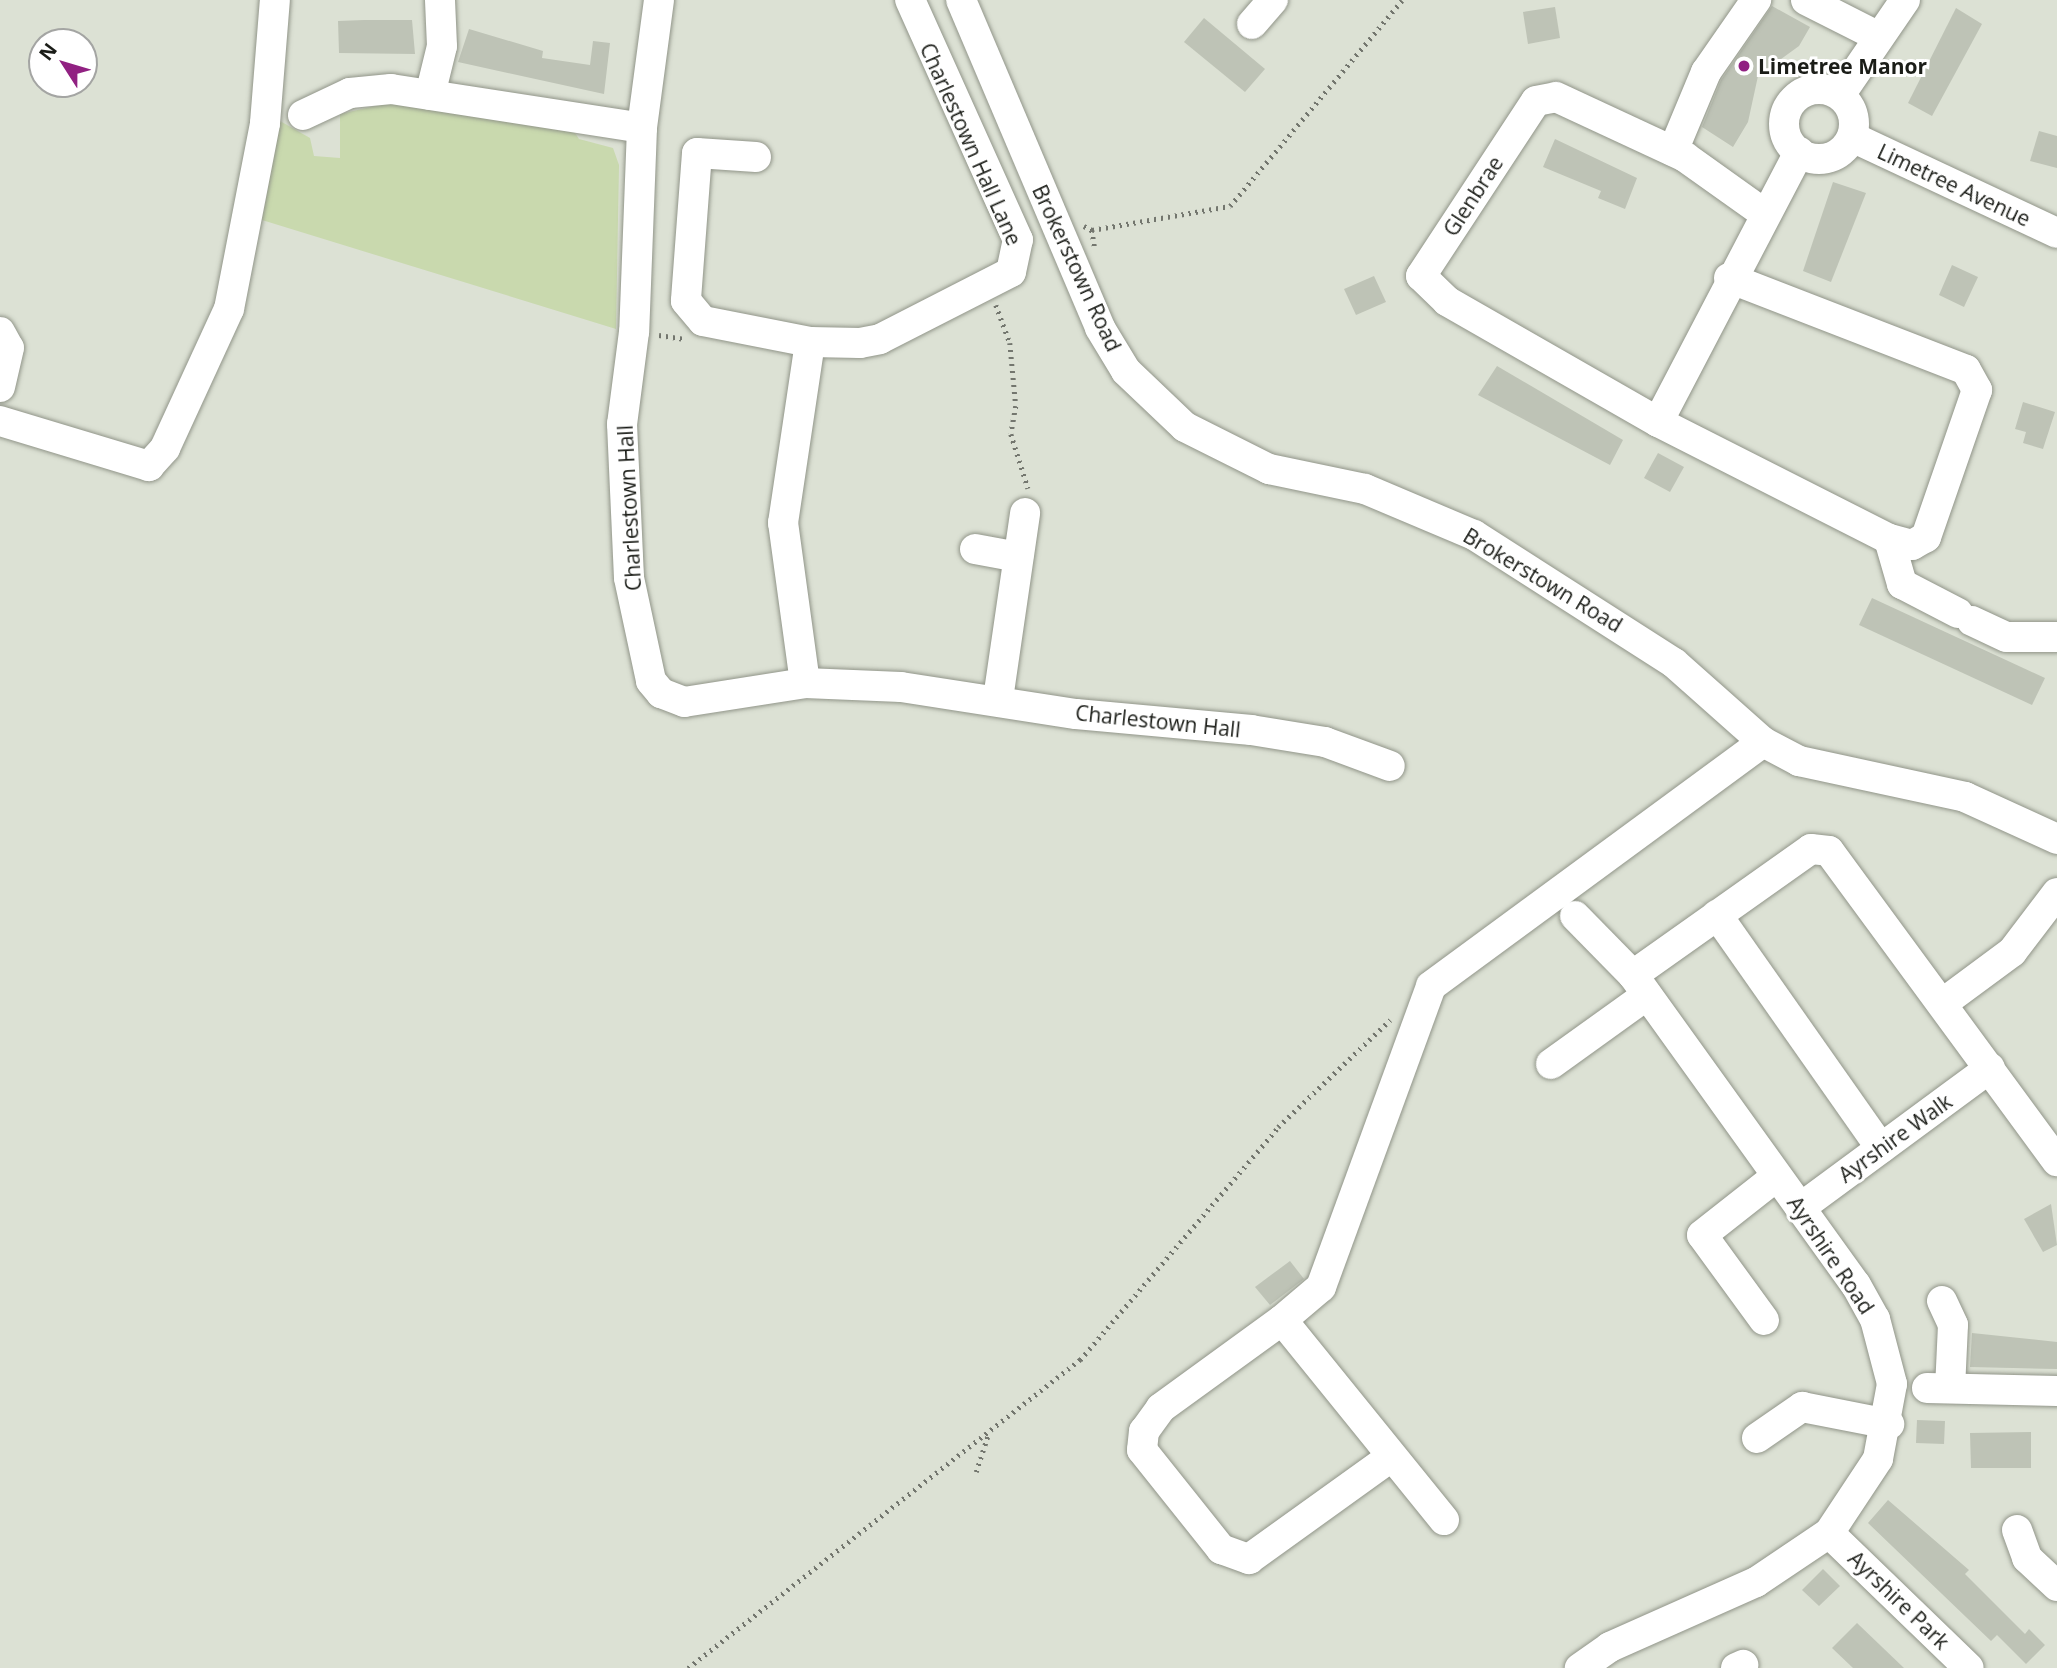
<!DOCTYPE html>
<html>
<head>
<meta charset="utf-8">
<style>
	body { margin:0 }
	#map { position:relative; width:2057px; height:1668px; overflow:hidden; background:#dce1d4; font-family:"Open Sans",sans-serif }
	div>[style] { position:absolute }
	.green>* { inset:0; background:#c9d9ae }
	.building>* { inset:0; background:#bec3b6 }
	.path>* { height:4.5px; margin-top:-2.25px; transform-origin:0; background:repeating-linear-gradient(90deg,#73766e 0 2px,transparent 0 7px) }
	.roads { filter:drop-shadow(0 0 2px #919589) drop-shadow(0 0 2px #919589) }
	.minor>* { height:30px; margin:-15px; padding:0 15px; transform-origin:15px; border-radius:15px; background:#fff }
	.minor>.ring { margin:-15px; padding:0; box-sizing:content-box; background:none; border:30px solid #fff; border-radius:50% }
	.dots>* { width:19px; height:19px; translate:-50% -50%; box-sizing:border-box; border:4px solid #fff; border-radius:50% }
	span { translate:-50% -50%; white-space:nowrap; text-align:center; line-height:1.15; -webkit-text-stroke:6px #fff; paint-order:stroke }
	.poi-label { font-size:21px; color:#1b1d18; font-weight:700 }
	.left { translate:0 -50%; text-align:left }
	.street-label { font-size:21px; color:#1b1d18 }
	.north { position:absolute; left:28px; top:28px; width:70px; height:70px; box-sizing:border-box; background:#fff; border:2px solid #a4a5a3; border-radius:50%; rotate:307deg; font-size:19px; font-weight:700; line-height:28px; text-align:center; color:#1b1d18 }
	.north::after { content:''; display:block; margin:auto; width:24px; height:32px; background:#912182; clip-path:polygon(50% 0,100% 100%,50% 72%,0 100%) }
</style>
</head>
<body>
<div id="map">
	<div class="green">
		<i style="clip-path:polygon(388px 103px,573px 130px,579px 139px,613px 148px,619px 165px,616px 329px,262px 220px,280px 121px,310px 138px,314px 156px,340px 158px,340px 114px)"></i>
	</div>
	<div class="building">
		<i style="clip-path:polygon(1772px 6px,1810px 27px,1799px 46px,1758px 76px,1748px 122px,1733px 147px,1702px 127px,1721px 80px)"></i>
		<i style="clip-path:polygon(1555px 7px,1560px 38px,1528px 44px,1523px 12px)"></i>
		<i style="clip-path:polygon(1956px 8px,1982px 24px,1932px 116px,1908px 103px)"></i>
		<i style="clip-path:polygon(1204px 18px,1265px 69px,1245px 92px,1184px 42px)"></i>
		<i style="clip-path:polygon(364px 20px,412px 20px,415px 54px,339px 53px,338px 21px)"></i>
		<i style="clip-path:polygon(469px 29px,543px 51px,542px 58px,590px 65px,593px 41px,610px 43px,604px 94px,458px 62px)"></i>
		<i style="clip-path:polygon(2039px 131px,2057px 136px,2057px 168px,2030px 161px)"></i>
		<i style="clip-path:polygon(1555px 139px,1637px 178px,1625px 209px,1598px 198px,1601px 191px,1543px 167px)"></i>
		<i style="clip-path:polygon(1833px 182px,1866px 193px,1831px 282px,1803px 271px)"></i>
		<i style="clip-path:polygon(1952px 265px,1978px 277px,1964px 307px,1939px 295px)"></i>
		<i style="clip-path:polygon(1374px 276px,1386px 302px,1356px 315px,1344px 289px)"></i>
		<i style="clip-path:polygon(1497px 366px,1623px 440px,1610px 465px,1478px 395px)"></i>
		<i style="clip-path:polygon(2023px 402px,2055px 412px,2043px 449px,2023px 443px,2026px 432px,2015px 429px)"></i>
		<i style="clip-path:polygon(1658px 453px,1684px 467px,1670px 492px,1644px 478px)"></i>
		<i style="clip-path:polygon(1872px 598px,2045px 678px,2032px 705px,1859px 625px)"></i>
		<i style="clip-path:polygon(2051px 1204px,2057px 1245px,2043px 1252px,2024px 1219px)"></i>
		<i style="clip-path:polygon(1290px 1261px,1304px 1279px,1270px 1305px,1255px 1287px)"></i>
		<i style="clip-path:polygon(1972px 1333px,2057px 1342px,2057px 1369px,1970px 1367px)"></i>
		<i style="clip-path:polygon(1917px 1420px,1945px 1421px,1944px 1444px,1916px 1443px)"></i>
		<i style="clip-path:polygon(2031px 1432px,2031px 1468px,1971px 1468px,1970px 1433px)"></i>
		<i style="clip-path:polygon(1888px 1500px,1969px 1570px,1965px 1574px,2025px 1634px,2029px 1629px,2045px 1645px,2026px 1664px,1997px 1635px,1991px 1641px,1868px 1523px)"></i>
		<i style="clip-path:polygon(1823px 1569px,1840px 1586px,1819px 1606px,1802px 1590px)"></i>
		<i style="clip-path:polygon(1857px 1623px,1904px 1668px,1853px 1668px,1832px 1648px)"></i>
	</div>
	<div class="path">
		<i style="left:1084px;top:226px;width:9px;rotate:27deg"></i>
		<i style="left:1092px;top:230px;width:19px;rotate:81deg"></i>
		<i style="left:1092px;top:230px;width:140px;rotate:-9.9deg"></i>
		<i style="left:1230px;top:206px;width:268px;rotate:-50.1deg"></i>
		<i style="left:996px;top:305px;width:40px;rotate:69.8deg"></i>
		<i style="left:1010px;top:343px;width:63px;rotate:84.6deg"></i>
		<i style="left:1016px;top:406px;width:28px;rotate:100deg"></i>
		<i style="left:1011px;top:434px;width:57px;rotate:72.5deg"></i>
		<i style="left:659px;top:335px;width:26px;rotate:9deg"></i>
		<i style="left:976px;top:1472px;width:39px;rotate:-72deg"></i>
		<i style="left:688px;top:1668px;width:499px;rotate:-38.2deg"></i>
		<i style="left:1080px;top:1360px;width:306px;rotate:-49.6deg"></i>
		<i style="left:1278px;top:1127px;width:155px;rotate:-43.7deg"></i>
	</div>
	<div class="roads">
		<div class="minor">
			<i style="left:659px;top:0;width:129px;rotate:97.6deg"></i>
			<i style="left:642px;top:128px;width:204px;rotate:92.2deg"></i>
			<i style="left:634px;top:332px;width:93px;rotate:97.4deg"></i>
			<i style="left:622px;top:424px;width:154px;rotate:87.4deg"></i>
			<i style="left:629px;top:578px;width:105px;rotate:77.9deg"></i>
			<i style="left:651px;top:681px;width:16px;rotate:50deg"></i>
			<i style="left:661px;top:693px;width:25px;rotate:21deg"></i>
			<i style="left:684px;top:702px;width:122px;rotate:-8.9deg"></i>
			<i style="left:805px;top:683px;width:96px;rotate:2.4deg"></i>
			<i style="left:901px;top:687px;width:177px;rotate:8.8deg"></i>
			<i style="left:1076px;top:714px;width:176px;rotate:5.2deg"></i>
			<i style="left:1251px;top:730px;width:75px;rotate:9.2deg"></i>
			<i style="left:1325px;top:742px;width:69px;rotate:20.3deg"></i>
			<i style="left:961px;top:0;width:356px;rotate:67deg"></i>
			<i style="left:1100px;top:328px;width:50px;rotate:58.8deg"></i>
			<i style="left:1126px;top:371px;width:81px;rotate:43.5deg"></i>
			<i style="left:1185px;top:427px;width:94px;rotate:26.6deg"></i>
			<i style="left:1269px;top:469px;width:98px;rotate:11.8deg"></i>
			<i style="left:1365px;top:489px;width:118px;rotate:22.9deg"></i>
			<i style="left:1474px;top:535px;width:237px;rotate:32.6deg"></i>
			<i style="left:1674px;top:663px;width:119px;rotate:41.6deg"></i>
			<i style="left:1763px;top:742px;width:41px;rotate:27.8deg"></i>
			<i style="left:1799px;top:761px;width:170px;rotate:12.2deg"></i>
			<i style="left:1965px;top:797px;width:101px;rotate:24.5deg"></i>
			<i style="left:1806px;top:0;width:80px;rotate:26.9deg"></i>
			<i style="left:1252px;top:24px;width:32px;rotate:-49deg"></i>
			<i class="ring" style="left:1784px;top:89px;width:40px;height:40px"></i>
			<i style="left:430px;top:95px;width:50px;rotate:-76.2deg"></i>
			<i style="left:442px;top:46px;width:46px;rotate:-92.5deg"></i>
			<i style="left:1840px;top:95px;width:115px;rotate:-55.6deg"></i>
			<i style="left:303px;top:115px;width:52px;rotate:-25.1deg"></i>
			<i style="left:350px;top:93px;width:41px;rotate:-5.6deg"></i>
			<i style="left:391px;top:89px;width:254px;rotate:8.8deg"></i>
			<i style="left:1852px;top:137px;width:226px;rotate:25.1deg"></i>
			<i style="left:1673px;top:151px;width:86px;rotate:-67.3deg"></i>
			<i style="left:1706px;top:72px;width:88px;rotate:-55.2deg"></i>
			<i style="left:756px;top:157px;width:59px;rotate:-176.1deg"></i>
			<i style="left:697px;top:153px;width:148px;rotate:94.3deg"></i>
			<i style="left:686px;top:301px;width:26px;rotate:50deg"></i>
			<i style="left:703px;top:321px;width:109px;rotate:11.1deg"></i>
			<i style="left:810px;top:342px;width:50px;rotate:1.1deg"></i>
			<i style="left:860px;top:343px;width:20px;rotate:-11deg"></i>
			<i style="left:880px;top:339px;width:147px;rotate:-27.1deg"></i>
			<i style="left:1011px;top:272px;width:33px;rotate:-78deg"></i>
			<i style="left:1018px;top:240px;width:263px;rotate:-114.2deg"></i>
			<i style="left:1729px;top:278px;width:254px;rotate:21.2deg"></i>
			<i style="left:1966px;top:370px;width:23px;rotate:61deg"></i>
			<i style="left:1977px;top:390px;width:156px;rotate:109.1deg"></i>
			<i style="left:1926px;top:537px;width:16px;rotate:150deg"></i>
			<i style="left:1912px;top:545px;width:24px;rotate:-165deg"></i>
			<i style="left:1889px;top:539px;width:259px;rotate:-153.1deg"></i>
			<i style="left:1658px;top:422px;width:243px;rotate:-150.2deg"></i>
			<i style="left:1447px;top:301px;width:36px;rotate:-136deg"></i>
			<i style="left:1421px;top:276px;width:209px;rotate:-56.7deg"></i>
			<i style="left:1536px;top:101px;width:20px;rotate:-11deg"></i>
			<i style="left:1556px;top:97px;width:142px;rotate:24.9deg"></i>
			<i style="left:1685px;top:157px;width:98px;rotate:35.5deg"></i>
			<i style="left:0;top:332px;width:18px;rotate:61deg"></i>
			<i style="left:9px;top:348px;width:40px;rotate:103deg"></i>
			<i style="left:0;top:421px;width:156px;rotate:16.8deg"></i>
			<i style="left:149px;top:466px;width:24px;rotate:-48deg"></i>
			<i style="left:165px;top:448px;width:153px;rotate:-65.3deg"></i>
			<i style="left:229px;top:309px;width:189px;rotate:-79deg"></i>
			<i style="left:265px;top:123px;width:123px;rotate:-85.4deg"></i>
			<i style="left:1658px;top:422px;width:305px;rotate:-62.4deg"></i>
			<i style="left:1889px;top:539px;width:47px;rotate:73.9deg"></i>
			<i style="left:1902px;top:584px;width:63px;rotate:27.4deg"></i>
			<i style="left:975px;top:549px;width:44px;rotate:10.5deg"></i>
			<i style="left:1972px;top:621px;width:38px;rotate:25deg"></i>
			<i style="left:2007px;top:637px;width:50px"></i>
			<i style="left:805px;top:683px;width:162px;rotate:-97.8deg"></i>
			<i style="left:783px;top:523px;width:183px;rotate:-81.5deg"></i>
			<i style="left:998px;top:699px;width:188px;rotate:-81.7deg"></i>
			<i style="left:1717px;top:915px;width:285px;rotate:54.9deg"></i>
			<i style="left:1575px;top:916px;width:83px;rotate:45.5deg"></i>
			<i style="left:1633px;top:975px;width:382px;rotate:54.3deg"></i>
			<i style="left:1856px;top:1285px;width:39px;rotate:61deg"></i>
			<i style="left:1875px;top:1319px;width:67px;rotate:75.3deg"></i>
			<i style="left:1892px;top:1384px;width:76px;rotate:100.6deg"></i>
			<i style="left:1878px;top:1459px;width:89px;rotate:123.5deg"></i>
			<i style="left:1829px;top:1533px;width:88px;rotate:146.1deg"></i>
			<i style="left:1756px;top:1582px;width:160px;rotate:156deg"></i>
			<i style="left:1610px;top:1647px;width:37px;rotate:145deg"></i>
			<i style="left:1633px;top:975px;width:218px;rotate:-35.3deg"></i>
			<i style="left:1811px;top:849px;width:18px;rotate:6deg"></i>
			<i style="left:1829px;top:851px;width:385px;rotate:53.7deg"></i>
			<i style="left:1943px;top:1003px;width:86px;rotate:-36.5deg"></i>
			<i style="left:2012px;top:952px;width:74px;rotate:-52.7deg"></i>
			<i style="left:1551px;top:1064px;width:118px;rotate:-35.7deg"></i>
			<i style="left:1800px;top:1208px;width:236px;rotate:-36.4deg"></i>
			<i style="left:1942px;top:1301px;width:26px;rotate:65deg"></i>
			<i style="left:1953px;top:1325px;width:63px;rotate:92.7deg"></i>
			<i style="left:1282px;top:1320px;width:150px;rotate:144deg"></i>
			<i style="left:1161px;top:1408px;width:29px;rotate:126deg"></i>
			<i style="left:1144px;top:1431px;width:19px;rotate:96deg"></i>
			<i style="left:1142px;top:1450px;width:127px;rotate:51.4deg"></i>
			<i style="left:1221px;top:1549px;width:30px;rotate:20deg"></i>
			<i style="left:1249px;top:1559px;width:175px;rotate:-35.7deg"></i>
			<i style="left:1764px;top:1320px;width:105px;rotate:-126.1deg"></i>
			<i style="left:1702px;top:1235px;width:95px;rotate:-38.2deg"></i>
			<i style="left:1927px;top:1388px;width:130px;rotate:1.3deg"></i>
			<i style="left:1757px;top:1438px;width:55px;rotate:-34.6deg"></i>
			<i style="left:1802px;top:1407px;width:89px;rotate:11.1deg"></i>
			<i style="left:1444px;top:1520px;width:257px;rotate:-129deg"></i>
			<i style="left:1282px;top:1320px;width:51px;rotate:-40.2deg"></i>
			<i style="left:1321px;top:1287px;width:320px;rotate:-69.9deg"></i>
			<i style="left:1431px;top:986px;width:412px;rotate:-36.3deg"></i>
			<i style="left:2017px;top:1530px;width:30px;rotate:70deg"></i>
			<i style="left:2027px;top:1558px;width:41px;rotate:43deg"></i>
			<i style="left:1829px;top:1533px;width:194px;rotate:44deg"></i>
			<i style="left:1736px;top:1668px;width:8px;rotate:-23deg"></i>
		</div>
	</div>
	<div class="dots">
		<i style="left:1744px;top:66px;background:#912182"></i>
	</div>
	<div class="poi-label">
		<span class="left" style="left:1758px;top:66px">Limetree Manor</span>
	</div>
	<div class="street-label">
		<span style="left:971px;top:144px;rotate:66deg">Charlestown Hall Lane</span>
		<span style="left:1954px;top:185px;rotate:25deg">Limetree Avenue</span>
		<span style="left:1473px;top:196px;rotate:-57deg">Glenbrae</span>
		<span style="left:1077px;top:268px;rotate:65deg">Brokerstown Road</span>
		<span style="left:629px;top:508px;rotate:-93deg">Charlestown Hall</span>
		<span style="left:1543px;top:580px;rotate:31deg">Brokerstown Road</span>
		<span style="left:1158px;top:721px;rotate:6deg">Charlestown Hall</span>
		<span style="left:1895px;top:1138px;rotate:-36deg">Ayrshire Walk</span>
		<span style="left:1831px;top:1255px;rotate:56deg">Ayrshire Road</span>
		<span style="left:1899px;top:1600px;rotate:44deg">Ayrshire Park</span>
	</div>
	<div class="north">N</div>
</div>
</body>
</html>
